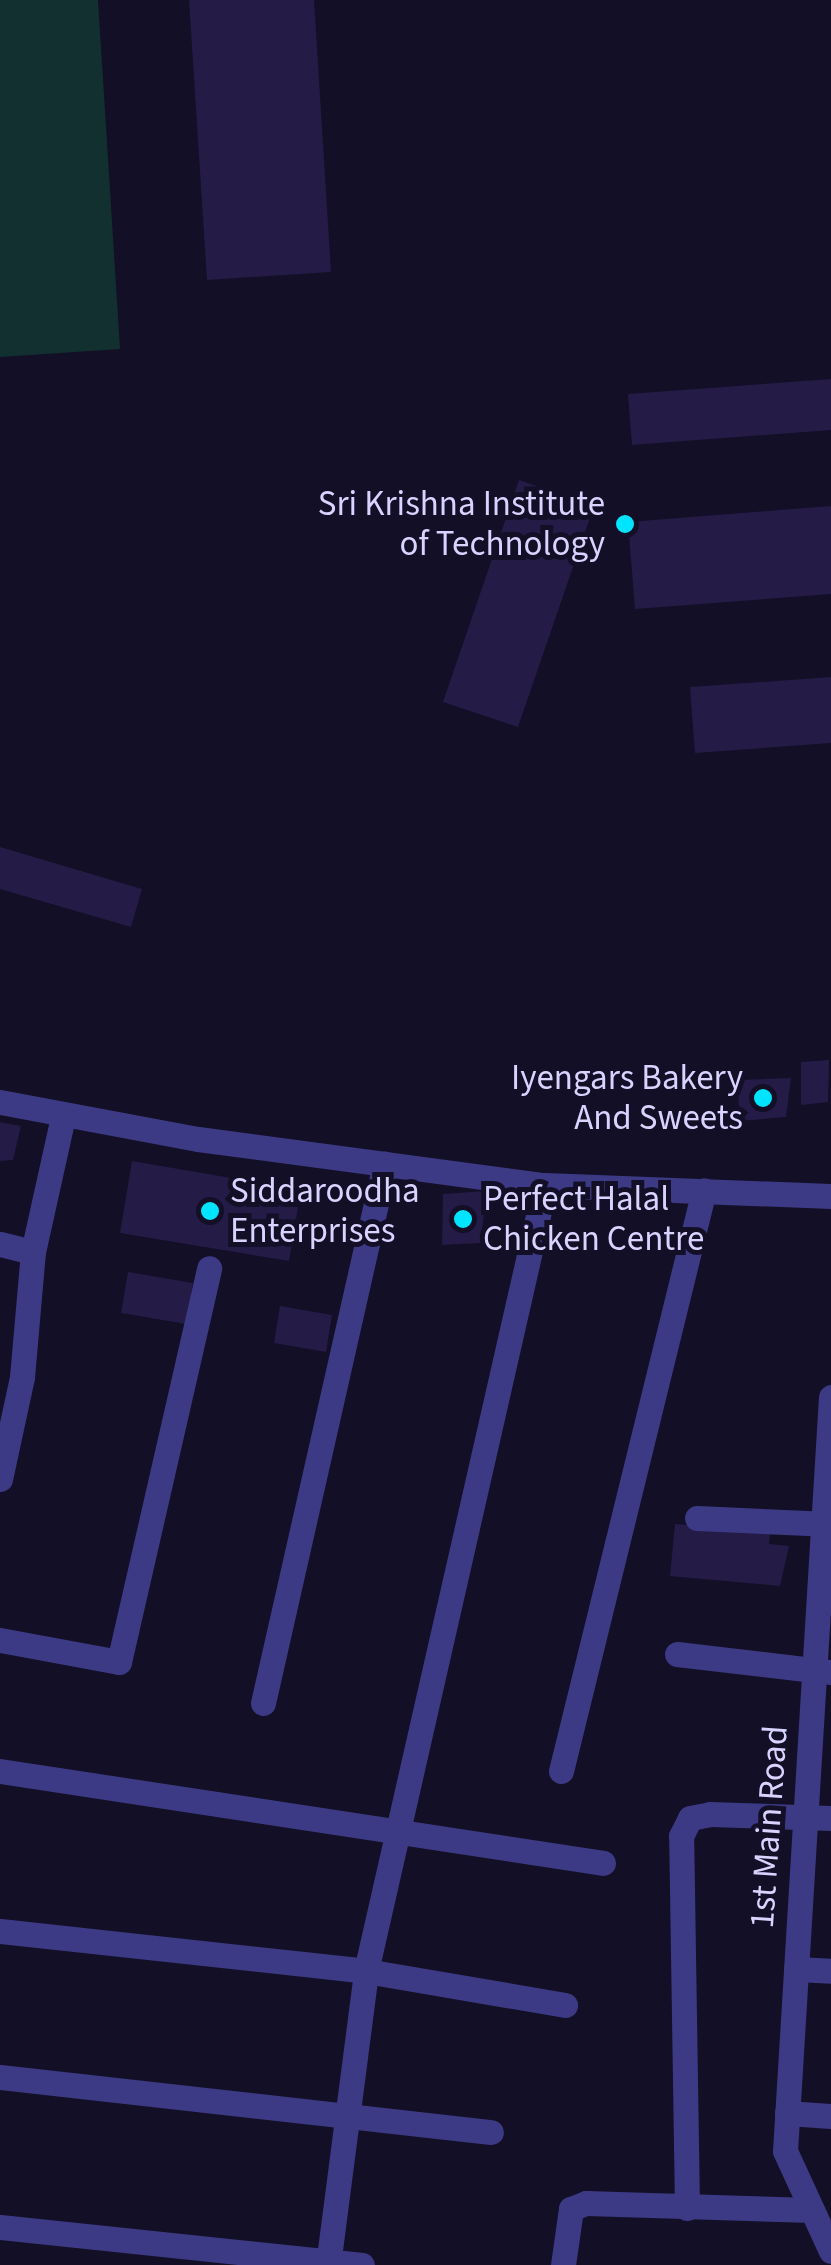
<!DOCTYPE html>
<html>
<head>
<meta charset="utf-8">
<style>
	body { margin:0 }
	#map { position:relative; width:831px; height:2265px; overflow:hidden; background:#130f26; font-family:"Source Sans 3",sans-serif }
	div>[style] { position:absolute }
	.green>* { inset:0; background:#12302f }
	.building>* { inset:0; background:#241b47 }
	.minor>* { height:25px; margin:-12.5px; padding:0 12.5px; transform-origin:12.5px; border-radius:12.5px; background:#3d3a85 }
	.dots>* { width:28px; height:28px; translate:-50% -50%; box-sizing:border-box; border:5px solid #130f26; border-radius:50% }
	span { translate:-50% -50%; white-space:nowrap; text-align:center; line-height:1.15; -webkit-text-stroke:10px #130f26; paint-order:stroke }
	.poi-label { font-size:35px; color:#d9d4ff }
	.right { translate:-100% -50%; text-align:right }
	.left { translate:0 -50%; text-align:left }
	.street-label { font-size:35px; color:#d9d4ff }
</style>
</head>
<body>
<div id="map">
	<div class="green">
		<i style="clip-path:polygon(0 0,98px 0,120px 349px,0 357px)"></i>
	</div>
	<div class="building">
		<i style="clip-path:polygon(189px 0,314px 0,331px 272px,207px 280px)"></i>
		<i style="clip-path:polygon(831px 379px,831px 430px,632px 445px,628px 394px)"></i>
		<i style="clip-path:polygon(519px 480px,594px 506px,518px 727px,443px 702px)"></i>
		<i style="clip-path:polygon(831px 506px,831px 594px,635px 609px,628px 522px)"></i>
		<i style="clip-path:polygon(831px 677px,831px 743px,695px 753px,690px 687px)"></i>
		<i style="clip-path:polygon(0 847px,142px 889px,131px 927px,0 889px)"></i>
		<i style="clip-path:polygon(829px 1060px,828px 1102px,801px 1105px,801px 1062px)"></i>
		<i style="clip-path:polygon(791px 1078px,786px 1117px,740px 1121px,737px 1080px)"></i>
		<i style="clip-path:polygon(0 1122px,21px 1126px,13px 1160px,0 1161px)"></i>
		<i style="clip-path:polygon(132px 1161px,301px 1190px,289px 1261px,120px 1233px)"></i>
		<i style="clip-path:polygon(486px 1191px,481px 1243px,442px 1245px,443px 1194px)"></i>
		<i style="clip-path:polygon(128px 1272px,193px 1283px,186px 1324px,121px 1313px)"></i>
		<i style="clip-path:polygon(280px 1306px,332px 1315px,326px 1352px,274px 1343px)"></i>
		<i style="clip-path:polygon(675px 1524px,770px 1532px,769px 1544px,789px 1546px,780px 1586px,670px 1576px)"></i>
	</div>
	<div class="minor">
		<i style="left:0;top:1102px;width:201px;rotate:10.6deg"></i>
		<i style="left:198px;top:1139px;width:350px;rotate:7.6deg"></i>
		<i style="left:545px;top:1185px;width:286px;rotate:2.2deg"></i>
		<i style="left:0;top:1244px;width:34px;rotate:14deg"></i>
		<i style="left:831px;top:1397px;width:755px;rotate:93.49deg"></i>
		<i style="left:785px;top:2151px;width:110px;rotate:65.3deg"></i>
		<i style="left:0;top:1479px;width:104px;rotate:-77.8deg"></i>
		<i style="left:22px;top:1377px;width:125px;rotate:-85deg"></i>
		<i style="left:33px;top:1252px;width:138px;rotate:-77.5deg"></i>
		<i style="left:697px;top:1518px;width:134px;rotate:2.6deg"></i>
		<i style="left:0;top:1640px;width:121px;rotate:10.5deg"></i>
		<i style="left:119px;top:1662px;width:404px;rotate:-77.1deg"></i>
		<i style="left:677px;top:1654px;width:155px;rotate:6.7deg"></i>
		<i style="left:263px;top:1703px;width:553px;rotate:-77.25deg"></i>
		<i style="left:0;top:1771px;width:610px;rotate:8.67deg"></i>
		<i style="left:561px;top:1771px;width:598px;rotate:-76.17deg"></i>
		<i style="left:0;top:1931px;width:368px;rotate:6.2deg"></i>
		<i style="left:366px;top:1971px;width:202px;rotate:9.7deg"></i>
		<i style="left:796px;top:1969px;width:35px;rotate:3deg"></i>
		<i style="left:0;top:2077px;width:494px;rotate:6.4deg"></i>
		<i style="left:787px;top:2113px;width:44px;rotate:3.9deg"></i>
		<i style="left:687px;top:2208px;width:372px;rotate:-90.9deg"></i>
		<i style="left:681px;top:1836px;width:20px;rotate:-63deg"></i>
		<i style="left:690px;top:1818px;width:20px;rotate:-11deg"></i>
		<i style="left:710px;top:1814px;width:121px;rotate:1.9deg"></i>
		<i style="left:0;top:2227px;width:364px;rotate:6deg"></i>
		<i style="left:328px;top:2265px;width:296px;rotate:-82.6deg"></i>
		<i style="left:366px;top:1971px;width:806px;rotate:-77.17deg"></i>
		<i style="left:563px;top:2265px;width:57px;rotate:-81.9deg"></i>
		<i style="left:571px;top:2209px;width:16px;rotate:-22deg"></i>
		<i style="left:586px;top:2203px;width:226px;rotate:1.8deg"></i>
	</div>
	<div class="dots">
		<i style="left:625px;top:524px;background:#00e5ff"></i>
		<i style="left:763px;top:1098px;background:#00e5ff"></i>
		<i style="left:210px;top:1211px;background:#00e5ff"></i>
		<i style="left:463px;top:1219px;background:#00e5ff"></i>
	</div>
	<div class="poi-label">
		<span class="right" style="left:605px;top:524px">Sri Krishna Institute<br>of Technology</span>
		<span class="right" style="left:743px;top:1098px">Iyengars Bakery<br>And Sweets</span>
		<span class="left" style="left:230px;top:1211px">Siddaroodha<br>Enterprises</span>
		<span class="left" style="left:483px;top:1219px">Perfect Halal<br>Chicken Centre</span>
	</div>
	<div class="street-label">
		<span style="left:769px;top:1827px;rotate:-86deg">1st Main Road</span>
	</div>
</div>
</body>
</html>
